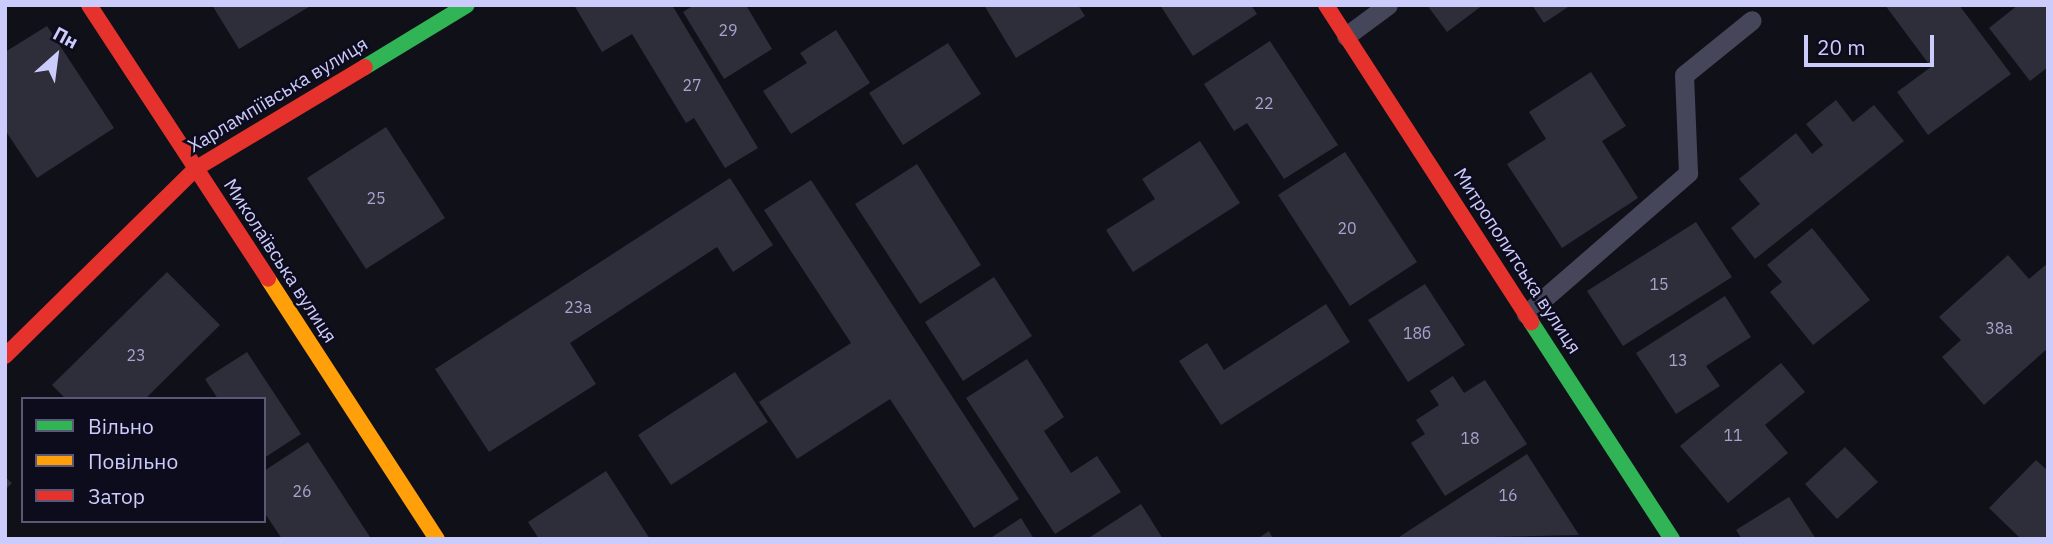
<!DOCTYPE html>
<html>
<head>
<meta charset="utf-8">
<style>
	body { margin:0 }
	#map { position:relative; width:2053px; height:544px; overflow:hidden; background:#101018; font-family:"IBM Plex Sans",sans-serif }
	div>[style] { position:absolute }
	.building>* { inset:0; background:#2e2e3b }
	.lane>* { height:19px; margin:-9.5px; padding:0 9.5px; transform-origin:9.5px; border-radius:9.5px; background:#454659 }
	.fast>* { height:16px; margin:-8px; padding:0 8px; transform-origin:8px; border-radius:8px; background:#30b455 }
	.slow>* { height:16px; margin:-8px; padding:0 8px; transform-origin:8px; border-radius:8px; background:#ff9f0a }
	.jam>* { height:16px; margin:-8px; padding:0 8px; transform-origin:8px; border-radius:8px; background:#e5322d }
	span { translate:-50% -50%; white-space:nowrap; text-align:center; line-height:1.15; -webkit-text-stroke:5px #0d0c1c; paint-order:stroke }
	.number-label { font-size:16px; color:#a4a4cc }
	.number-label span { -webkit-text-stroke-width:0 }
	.street-label { font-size:19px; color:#cbcbfc }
	.frame { position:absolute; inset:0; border:7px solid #cbcbfc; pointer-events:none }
	.legend { position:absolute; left:21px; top:397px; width:245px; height:126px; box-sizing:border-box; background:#0d0c1c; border:2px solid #595876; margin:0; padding:9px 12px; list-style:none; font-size:21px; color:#cbcbfc }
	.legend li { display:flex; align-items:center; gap:14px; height:35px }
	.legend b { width:35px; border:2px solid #595876 }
	.north { position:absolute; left:21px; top:21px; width:70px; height:70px; -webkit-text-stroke:5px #0d0c1c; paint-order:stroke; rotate:28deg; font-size:19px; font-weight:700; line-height:28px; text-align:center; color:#cbcbfc }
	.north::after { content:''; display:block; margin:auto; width:24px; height:32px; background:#cbcbfc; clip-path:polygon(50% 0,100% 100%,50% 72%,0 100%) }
	.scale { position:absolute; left:1804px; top:35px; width:130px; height:32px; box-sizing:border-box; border:4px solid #cbcbfc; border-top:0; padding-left:9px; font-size:21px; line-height:24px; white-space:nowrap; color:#cbcbfc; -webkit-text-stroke:5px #0d0c1c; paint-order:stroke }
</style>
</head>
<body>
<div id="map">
	<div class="building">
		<i style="clip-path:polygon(212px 5px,312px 5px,239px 49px)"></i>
		<i style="clip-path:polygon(574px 5px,672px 5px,758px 148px,725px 168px,694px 118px,686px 123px,632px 34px,602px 52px)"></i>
		<i style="clip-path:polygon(694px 5px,746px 5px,772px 49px,724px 79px,683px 12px)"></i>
		<i style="clip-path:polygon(984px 5px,1078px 5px,1085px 16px,1016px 58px)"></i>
		<i style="clip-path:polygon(1160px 5px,1251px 5px,1257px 14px,1193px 56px)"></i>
		<i style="clip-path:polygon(1427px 5px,1483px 5px,1447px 32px)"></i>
		<i style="clip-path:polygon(1532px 5px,1571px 5px,1544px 23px)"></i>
		<i style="clip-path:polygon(1885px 5px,1959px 5px,2011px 74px,1928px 135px,1897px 92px,1931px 67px)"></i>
		<i style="clip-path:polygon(2018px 5px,2048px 5px,2048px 67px,2030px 81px,1989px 28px)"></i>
		<i style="clip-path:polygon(47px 26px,114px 128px,37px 178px,5px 130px,5px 52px)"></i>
		<i style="clip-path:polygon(836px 30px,870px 83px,791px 134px,763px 91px,807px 63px,800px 53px)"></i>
		<i style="clip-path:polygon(1270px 41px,1338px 145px,1284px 179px,1247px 123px,1234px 131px,1204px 84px)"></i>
		<i style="clip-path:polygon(948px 43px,981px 94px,903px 145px,869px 93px)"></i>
		<i style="clip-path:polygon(1591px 72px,1626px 126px,1602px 141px,1638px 198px,1562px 248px,1507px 164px,1546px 139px,1529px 112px)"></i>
		<i style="clip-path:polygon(1836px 100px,1853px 122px,1874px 105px,1904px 141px,1755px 259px,1731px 228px,1760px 204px,1739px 179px,1796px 133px,1812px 154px,1823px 145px,1806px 124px)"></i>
		<i style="clip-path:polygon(386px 127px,445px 218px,366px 269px,307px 178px)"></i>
		<i style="clip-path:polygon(1200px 141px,1240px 203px,1133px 272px,1106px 230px,1155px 199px,1142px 179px)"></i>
		<i style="clip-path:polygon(1345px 152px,1417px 262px,1350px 306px,1278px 195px)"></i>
		<i style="clip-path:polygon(917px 164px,981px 265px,920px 304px,855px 204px)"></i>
		<i style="clip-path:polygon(730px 178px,773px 245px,733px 272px,717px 247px,570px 343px,596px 384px,489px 452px,435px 369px)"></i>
		<i style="clip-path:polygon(811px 180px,1019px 499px,974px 528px,890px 399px,797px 459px,759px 402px,851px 343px,764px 210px)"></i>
		<i style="clip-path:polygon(1696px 222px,1732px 277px,1623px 346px,1587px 291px)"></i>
		<i style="clip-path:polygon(1812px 228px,1870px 300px,1813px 345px,1770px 292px,1782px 282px,1767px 265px)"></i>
		<i style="clip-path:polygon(2008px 255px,2029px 279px,2048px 263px,2048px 348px,1984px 405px,1942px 357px,1961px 340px,1939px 317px)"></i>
		<i style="clip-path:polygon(167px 272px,220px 325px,145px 399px,66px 399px,52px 385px)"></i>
		<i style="clip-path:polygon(994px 277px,1032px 336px,963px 381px,925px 322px)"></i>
		<i style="clip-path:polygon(1425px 284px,1465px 345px,1408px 382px,1368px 320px)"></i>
		<i style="clip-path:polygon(1725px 296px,1751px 337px,1706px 366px,1720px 386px,1676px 414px,1636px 353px)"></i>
		<i style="clip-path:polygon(1326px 304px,1350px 342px,1221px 425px,1179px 361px,1207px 343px,1224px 370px)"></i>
		<i style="clip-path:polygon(247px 352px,301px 434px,264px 458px,264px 399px,218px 399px,205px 379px)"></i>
		<i style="clip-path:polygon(1027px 359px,1064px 417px,1044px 431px,1071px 473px,1097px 456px,1121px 492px,1055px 534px,966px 398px)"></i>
		<i style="clip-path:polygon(1781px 363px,1805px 392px,1765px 425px,1788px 453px,1728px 503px,1680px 446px)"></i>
		<i style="clip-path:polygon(735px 372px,768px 422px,671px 485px,638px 435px)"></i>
		<i style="clip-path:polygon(1453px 376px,1464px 393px,1485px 380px,1527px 444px,1445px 496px,1411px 443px,1425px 434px,1416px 420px,1439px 405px,1430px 391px)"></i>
		<i style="clip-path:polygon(308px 442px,370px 537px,367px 539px,282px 539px,264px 512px,264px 471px)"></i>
		<i style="clip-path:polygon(1845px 447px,1878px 482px,1837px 519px,1805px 484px)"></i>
		<i style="clip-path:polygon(1527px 454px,1579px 535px,1396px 539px)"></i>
		<i style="clip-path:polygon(2036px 460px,2048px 471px,2048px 539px,2021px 539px,1989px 508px)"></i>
		<i style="clip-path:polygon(606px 471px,650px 539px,539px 539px,528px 522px)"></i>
		<i style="clip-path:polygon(5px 477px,12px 483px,5px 490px)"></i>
		<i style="clip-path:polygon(1789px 497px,1816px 539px,1742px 539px,1736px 530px)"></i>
		<i style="clip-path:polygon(1141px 504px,1163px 539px,1087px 539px)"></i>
		<i style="clip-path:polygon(1021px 518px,1034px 539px,989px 539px)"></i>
		<i style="clip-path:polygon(1269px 531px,1273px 539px,1257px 539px)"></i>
	</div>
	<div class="lane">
		<i style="left:1346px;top:36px;width:52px;rotate:-36.4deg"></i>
		<i style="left:1526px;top:314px;width:215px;rotate:-41deg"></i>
		<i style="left:1688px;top:173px;width:98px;rotate:-92.3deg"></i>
		<i style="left:1684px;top:75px;width:87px;rotate:-39deg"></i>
	</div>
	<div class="fast">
		<i style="left:365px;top:67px;width:119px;rotate:-31.3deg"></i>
		<i style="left:1531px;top:322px;width:259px;rotate:57deg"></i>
	</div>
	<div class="slow">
		<i style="left:268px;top:279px;width:310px;rotate:57deg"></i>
	</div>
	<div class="jam">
		<i style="left:89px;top:5px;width:327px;rotate:56.8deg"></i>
		<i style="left:1326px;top:5px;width:378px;rotate:57.1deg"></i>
		<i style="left:5px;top:356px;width:267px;rotate:-44.5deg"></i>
		<i style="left:195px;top:169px;width:198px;rotate:-31deg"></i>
	</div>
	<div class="number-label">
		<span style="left:728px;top:30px">29</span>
		<span style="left:692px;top:85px">27</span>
		<span style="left:1264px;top:103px">22</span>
		<span style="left:376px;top:198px">25</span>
		<span style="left:1347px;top:228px">20</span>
		<span style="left:1659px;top:284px">15</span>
		<span style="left:578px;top:307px">23а</span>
		<span style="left:1999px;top:328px">38а</span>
		<span style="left:1417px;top:333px">18б</span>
		<span style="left:136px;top:355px">23</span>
		<span style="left:1678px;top:360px">13</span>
		<span style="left:1733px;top:435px">11</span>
		<span style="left:1470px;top:438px">18</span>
		<span style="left:302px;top:491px">26</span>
		<span style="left:1508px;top:495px">16</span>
	</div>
	<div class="street-label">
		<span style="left:278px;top:95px;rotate:-31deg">Харлампіївська вулиця</span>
		<span style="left:280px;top:261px;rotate:57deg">Миколаївська вулиця</span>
		<span style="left:1517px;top:261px;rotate:57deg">Митрополитська вулиця</span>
	</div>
	<div class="frame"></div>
	<ul class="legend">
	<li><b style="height:9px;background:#30b455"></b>Вільно</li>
	<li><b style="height:9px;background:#ff9f0a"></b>Повільно</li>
	<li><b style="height:9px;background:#e5322d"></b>Затор</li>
	</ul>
	<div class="north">Пн</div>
	<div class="scale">20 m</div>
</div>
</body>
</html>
